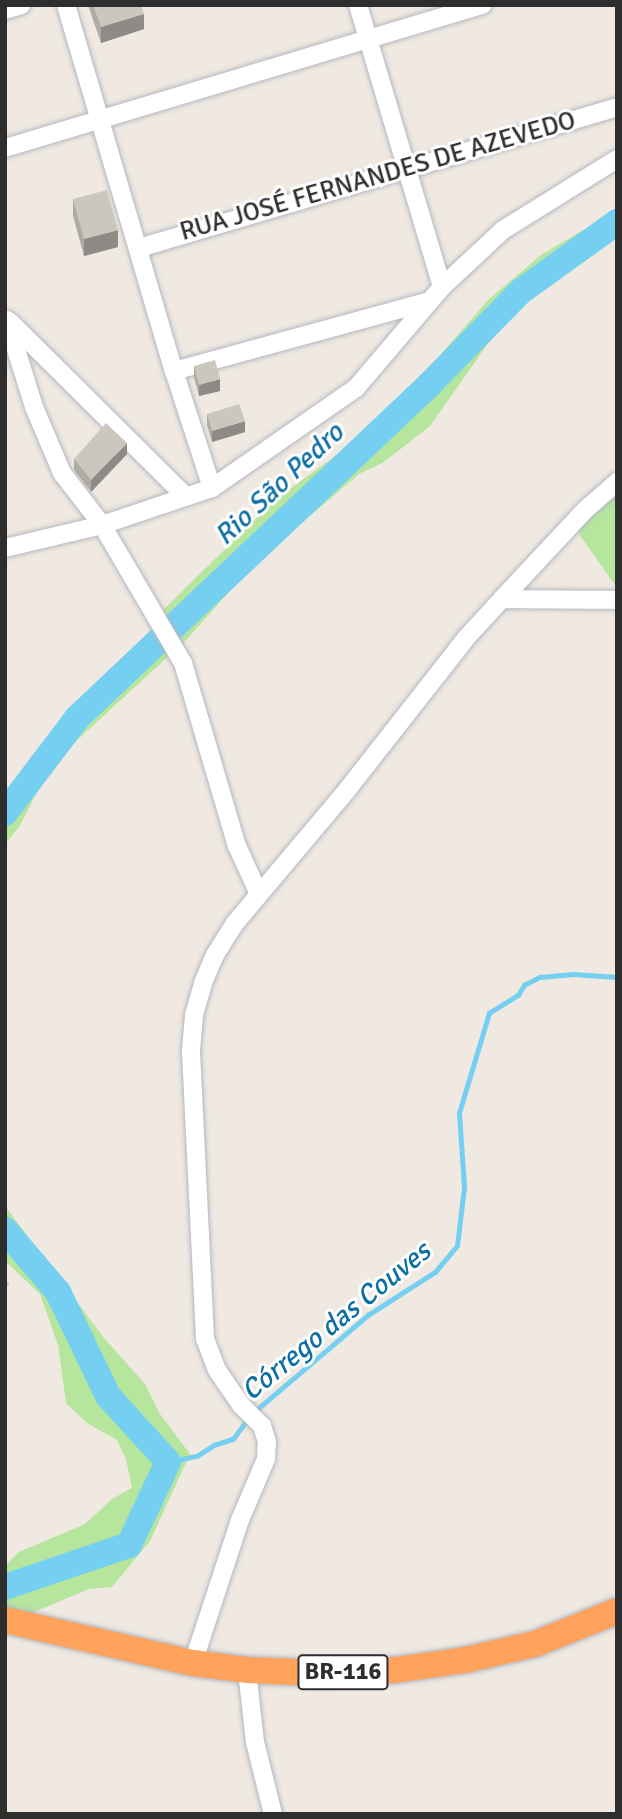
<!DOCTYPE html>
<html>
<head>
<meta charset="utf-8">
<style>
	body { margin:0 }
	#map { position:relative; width:622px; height:1819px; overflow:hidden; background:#efe9e1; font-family:Signika,sans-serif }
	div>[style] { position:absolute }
	.green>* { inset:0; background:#b6e59e }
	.stream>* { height:4.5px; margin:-2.25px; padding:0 2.25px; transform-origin:2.25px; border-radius:2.25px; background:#75cff0 }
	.river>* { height:26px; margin:-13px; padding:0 13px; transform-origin:13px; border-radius:13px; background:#75cff0 }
	.path>* { height:2.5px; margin-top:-1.25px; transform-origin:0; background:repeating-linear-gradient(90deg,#c9c9c9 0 5px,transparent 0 8.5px) }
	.roads { filter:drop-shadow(0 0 2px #b4b7c1) drop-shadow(0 0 2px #b4b7c1) }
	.minor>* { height:18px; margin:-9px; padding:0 9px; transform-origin:9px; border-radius:9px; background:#fff }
	.highway>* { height:26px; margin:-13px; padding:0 13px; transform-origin:13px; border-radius:13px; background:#ffa35c }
	.wall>* { inset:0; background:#afaba4 }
	.shaded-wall>* { inset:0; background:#8e8b86 }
	.building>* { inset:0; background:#cbc7bf }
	span { translate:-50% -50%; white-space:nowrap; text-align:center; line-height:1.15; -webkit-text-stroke:6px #fff; paint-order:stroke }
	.shield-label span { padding:2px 5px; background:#fff; border:2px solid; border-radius:5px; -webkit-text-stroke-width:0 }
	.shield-label { font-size:24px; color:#2e2e2e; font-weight:700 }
	.street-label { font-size:26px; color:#2e2e2e }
	.water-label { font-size:28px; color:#0d6fa3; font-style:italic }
	.frame { position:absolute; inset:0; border:7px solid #2e2e2e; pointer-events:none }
</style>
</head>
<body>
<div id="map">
	<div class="green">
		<i style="clip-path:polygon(617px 210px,617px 234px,571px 270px,535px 286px,489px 342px,430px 426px,384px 462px,359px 474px,254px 564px,186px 640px,74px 743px,43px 781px,19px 827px,5px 844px,5px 791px,172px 628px,160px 613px,275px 500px,383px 421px,489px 299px,541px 255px)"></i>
		<i style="clip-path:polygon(617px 492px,617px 588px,577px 531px)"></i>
		<i style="clip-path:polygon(5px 1206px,104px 1338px,145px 1384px,160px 1414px,190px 1454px,150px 1541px,112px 1587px,89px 1589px,5px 1624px,5px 1566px,19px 1552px,85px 1524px,112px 1499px,132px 1488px,126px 1459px,117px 1440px,87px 1423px,66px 1403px,58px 1345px,40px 1294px,5px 1261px)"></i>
	</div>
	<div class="stream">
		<i style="left:254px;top:1412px;width:150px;rotate:-40.4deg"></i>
		<i style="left:368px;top:1315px;width:80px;rotate:-32.7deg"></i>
		<i style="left:435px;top:1272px;width:34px;rotate:-50deg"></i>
		<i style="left:457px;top:1246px;width:59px;rotate:-83.2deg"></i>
		<i style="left:464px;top:1187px;width:74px;rotate:-93.9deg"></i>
		<i style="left:459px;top:1113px;width:104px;rotate:-73.3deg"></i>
		<i style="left:489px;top:1013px;width:34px;rotate:-32deg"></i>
		<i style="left:518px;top:995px;width:12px;rotate:-59deg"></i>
		<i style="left:524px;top:985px;width:18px;rotate:-27deg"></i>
		<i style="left:540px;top:977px;width:33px;rotate:-5deg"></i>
		<i style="left:573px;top:974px;width:44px;rotate:3.9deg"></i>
		<i style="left:168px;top:1462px;width:30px;rotate:-12deg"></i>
		<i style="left:197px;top:1456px;width:20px;rotate:-33deg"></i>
		<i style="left:214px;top:1445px;width:20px;rotate:-18deg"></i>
		<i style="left:233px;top:1439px;width:26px;rotate:-54deg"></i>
	</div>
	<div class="river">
		<i style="left:5px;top:813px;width:119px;rotate:-52.8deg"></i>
		<i style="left:77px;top:718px;width:485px;rotate:-43.4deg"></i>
		<i style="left:429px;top:385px;width:130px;rotate:-45.6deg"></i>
		<i style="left:520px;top:292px;width:120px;rotate:-35.8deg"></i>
		<i style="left:5px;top:1230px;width:82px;rotate:49.5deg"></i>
		<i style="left:58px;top:1292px;width:115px;rotate:64.3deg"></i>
		<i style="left:108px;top:1396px;width:89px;rotate:47.7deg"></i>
		<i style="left:168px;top:1462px;width:92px;rotate:115.2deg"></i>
		<i style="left:129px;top:1545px;width:131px;rotate:161.3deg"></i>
	</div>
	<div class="path">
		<i style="left:5px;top:1281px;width:9px;rotate:41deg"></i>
	</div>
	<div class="roads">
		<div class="minor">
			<i style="left:66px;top:5px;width:382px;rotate:73.6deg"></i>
			<i style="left:174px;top:371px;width:123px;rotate:72deg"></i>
			<i style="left:358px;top:5px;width:294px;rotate:73.4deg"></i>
			<i style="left:5px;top:10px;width:17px;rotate:-17deg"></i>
			<i style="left:5px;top:148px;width:499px;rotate:-16.7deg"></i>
			<i style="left:139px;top:248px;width:498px;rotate:-16.4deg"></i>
			<i style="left:7px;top:320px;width:91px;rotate:72.8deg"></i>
			<i style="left:34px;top:407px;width:72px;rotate:67deg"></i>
			<i style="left:62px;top:473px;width:66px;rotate:52.4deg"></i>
			<i style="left:102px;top:525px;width:160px;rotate:59.6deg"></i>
			<i style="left:183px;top:663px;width:191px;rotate:73.6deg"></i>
			<i style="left:237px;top:846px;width:53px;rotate:65.4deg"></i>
			<i style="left:10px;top:322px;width:248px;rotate:44.8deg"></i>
			<i style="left:174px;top:371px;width:265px;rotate:-15.3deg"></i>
			<i style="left:5px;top:548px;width:100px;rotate:-13.3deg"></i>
			<i style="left:102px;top:525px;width:116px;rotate:-18.6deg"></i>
			<i style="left:212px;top:488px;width:175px;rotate:-34.8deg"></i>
			<i style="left:356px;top:388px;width:133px;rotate:-49.6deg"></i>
			<i style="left:442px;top:287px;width:83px;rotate:-43.1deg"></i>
			<i style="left:503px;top:230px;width:134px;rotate:-31.9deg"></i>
			<i style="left:502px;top:599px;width:122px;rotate:-47deg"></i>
			<i style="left:585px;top:510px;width:43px;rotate:-41.2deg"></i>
			<i style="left:193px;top:1663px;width:151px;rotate:-71.8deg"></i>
			<i style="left:240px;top:1520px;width:66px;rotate:-66.9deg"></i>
			<i style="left:266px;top:1459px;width:17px;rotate:-87deg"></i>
			<i style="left:267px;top:1442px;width:17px;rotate:-107deg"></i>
			<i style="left:262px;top:1426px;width:30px;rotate:-135deg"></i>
			<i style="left:241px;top:1405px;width:42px;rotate:-124.4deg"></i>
			<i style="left:217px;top:1370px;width:34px;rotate:-111deg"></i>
			<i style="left:205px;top:1338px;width:288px;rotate:-92.8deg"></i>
			<i style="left:191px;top:1050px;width:35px;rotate:-85deg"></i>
			<i style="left:194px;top:1015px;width:33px;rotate:-74deg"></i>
			<i style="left:203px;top:983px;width:30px;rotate:-67deg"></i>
			<i style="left:215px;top:955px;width:39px;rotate:-58deg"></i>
			<i style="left:236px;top:922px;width:172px;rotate:-49.9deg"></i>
			<i style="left:347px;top:790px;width:194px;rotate:-51.9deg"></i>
			<i style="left:467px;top:637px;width:52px;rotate:-47.4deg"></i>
			<i style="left:502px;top:599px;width:115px;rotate:0.5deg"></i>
			<i style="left:247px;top:1670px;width:72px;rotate:83.7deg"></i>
			<i style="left:255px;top:1742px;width:74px;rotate:76deg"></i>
		</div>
		<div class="highway">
			<i style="left:5px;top:1620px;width:193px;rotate:12.9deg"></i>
			<i style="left:193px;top:1663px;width:54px;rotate:7.4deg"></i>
			<i style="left:247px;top:1670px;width:74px;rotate:2.3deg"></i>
			<i style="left:321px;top:1673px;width:74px;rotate:-2.3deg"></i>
			<i style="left:395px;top:1670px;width:71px;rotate:-8.1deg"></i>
			<i style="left:465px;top:1660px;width:72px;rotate:-12.9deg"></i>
			<i style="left:535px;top:1644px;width:88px;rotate:-21.9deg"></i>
		</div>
	</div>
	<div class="wall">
		<i style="clip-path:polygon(88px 5px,141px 5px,144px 29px,101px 43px)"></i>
		<i style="clip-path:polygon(73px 199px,118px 247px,84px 256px,73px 216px)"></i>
		<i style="clip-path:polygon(194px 366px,220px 391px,199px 396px,194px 377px)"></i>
		<i style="clip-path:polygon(207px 414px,245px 432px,212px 442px,207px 425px)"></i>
		<i style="clip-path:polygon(127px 454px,91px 492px,74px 470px,74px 459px)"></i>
	</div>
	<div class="shaded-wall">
		<i style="clip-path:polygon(144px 14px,144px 29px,101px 43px,101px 27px)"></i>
		<i style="clip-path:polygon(118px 230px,118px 247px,84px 256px,84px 239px)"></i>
		<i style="clip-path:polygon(220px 379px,220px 391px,199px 396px,199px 385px)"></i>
		<i style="clip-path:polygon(245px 421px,245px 432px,212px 442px,212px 431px)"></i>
		<i style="clip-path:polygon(127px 443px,127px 454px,91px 492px,91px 480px)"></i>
	</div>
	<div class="building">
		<i style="clip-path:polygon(93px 5px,141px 5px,144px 14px,101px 27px)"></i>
		<i style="clip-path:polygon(107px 190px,118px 230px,84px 239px,73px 199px)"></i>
		<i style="clip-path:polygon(215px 360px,220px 379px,199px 385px,194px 366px)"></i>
		<i style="clip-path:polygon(239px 404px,245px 421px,212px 431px,207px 414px)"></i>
		<i style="clip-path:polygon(106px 423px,127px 443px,91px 480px,74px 459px)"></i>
	</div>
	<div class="shield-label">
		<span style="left:343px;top:1672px">BR-116</span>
	</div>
	<div class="street-label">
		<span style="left:378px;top:177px;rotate:-16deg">RUA JOSÉ FERNANDES DE AZEVEDO</span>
	</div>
	<div class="water-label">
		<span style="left:279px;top:484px;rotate:-43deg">Rio São Pedro</span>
		<span style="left:336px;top:1321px;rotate:-39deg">Córrego das Couves</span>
	</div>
	<div class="frame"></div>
</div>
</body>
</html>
